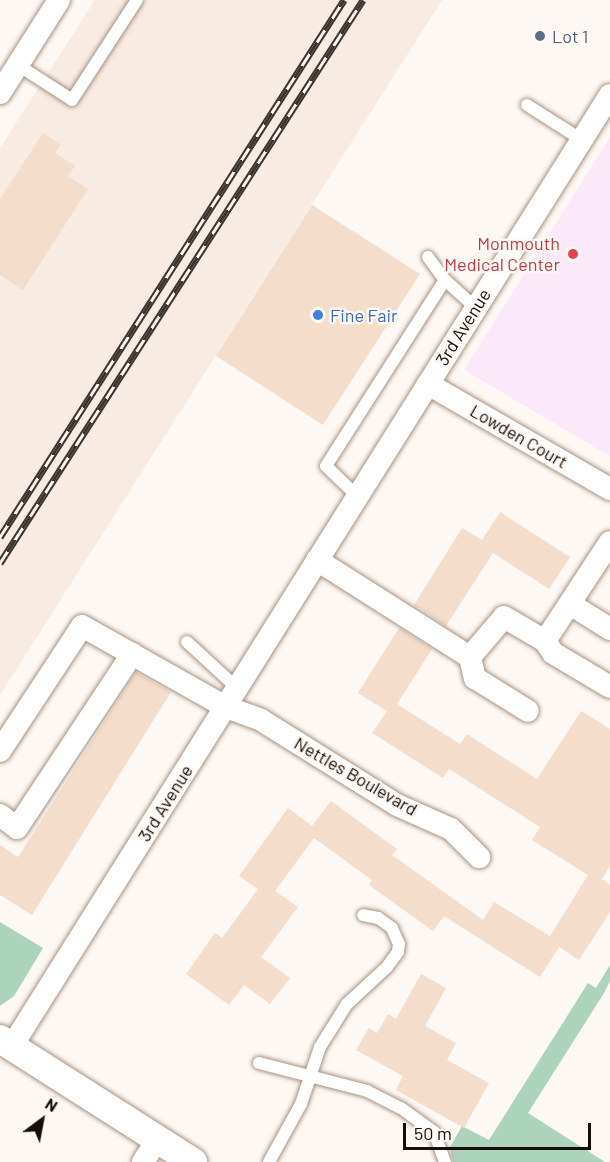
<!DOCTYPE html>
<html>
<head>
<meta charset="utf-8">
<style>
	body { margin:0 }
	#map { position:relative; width:610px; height:1162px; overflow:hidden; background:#fdf8f4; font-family:Barlow,sans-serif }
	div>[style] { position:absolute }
	.built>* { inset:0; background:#f7ebe2 }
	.medical>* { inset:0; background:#fbe8f9 }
	.green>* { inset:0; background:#acd3bc }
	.building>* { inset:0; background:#f4ddca }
	.roads { filter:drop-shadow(0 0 2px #a79280) drop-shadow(0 0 2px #a79280) }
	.service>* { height:12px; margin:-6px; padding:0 6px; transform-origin:6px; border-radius:6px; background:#fff }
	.minor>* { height:22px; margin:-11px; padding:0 11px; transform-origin:11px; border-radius:11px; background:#fff }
	.tertiary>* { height:28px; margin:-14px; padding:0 14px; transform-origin:14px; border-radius:14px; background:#fff }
	.rail>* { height:7px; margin-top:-3.5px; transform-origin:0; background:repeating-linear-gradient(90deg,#fdf8f4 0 14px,#3b332e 0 28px); box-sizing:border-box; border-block:2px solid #3b332e }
	.dots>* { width:16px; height:16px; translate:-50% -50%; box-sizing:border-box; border:3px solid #fdf8f4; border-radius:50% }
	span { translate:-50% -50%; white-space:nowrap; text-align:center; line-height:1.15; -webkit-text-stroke:5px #fdf8f4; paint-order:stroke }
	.service-label { font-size:18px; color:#4e5e75 }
	.left { translate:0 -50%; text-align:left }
	.health-label { font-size:18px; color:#be3a42 }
	.right { translate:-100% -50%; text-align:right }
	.shop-label { font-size:18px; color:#366cbe }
	.street-label { font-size:18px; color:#160e08 }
	.north { position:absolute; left:12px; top:1090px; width:60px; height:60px; -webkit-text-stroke:4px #fdf8f4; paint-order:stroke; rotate:32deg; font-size:16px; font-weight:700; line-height:24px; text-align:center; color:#160e08 }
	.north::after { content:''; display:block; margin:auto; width:21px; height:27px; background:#160e08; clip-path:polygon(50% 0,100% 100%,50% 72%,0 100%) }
	.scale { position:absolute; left:403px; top:1123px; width:188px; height:27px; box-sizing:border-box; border:3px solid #160e08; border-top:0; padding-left:8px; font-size:18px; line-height:21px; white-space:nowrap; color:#160e08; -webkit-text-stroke:4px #fdf8f4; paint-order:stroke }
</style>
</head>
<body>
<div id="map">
	<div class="built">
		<i style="clip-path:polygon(95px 0,442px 0,0 695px,0 148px)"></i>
	</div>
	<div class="medical">
		<i style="clip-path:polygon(610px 137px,610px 456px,464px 370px)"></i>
	</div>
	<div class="green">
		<i style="clip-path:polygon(0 922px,43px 948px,14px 996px,0 1006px)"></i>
		<i style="clip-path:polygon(610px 965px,610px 981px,604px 993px,528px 1113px,605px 1162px,453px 1162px,450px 1147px,462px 1126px,489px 1140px,588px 983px,596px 988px)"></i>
	</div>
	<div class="building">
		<i style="clip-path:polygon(43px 133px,61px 145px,55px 153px,75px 166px,68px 176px,88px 189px,23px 290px,0 275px,0 199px)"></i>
		<i style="clip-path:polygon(312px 205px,420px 274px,323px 425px,216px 356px)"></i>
		<i style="clip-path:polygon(500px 512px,570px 557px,549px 589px,493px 553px,446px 626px,414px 605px,462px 528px,482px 540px)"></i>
		<i style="clip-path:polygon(399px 628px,432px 649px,397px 704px,460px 744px,467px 734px,537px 779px,581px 711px,610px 729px,610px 866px,602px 879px,610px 885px,610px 912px,579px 960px,559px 947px,540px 977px,444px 916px,433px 931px,369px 885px,372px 880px,314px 838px,275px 891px,298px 907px,261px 957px,290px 978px,270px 1004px,244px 985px,229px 1005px,186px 974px,215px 933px,222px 938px,258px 889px,239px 876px,288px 808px,312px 826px,331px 801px,397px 849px,392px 855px,483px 920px,494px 902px,550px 936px,588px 875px,532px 840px,540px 827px,449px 769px,443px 778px,372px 733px,387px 711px,358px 693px)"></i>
		<i style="clip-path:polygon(136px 672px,171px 692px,32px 915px,0 895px,0 845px,18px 857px)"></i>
		<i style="clip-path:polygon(421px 974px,446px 988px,425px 1026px,456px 1043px,447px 1060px,489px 1083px,464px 1128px,396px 1090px,403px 1076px,356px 1050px,369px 1028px,377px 1033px,388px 1014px,396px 1019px)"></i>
	</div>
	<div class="roads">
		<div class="service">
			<i style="left:18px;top:65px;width:64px;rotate:32.9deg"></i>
			<i style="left:72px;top:100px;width:119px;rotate:-57deg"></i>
			<i style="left:527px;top:105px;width:65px;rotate:32.5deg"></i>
			<i style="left:428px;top:257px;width:29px;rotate:54deg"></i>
			<i style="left:445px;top:280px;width:42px;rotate:42.1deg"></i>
			<i style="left:357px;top:496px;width:43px;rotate:-135.9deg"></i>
			<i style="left:326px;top:466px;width:221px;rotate:-57.4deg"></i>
			<i style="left:187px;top:642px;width:68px;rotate:42.6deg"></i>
			<i style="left:259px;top:1063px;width:112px;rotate:14.5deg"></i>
			<i style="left:367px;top:1091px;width:38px;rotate:27deg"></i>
			<i style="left:401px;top:1108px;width:41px;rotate:36deg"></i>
			<i style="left:434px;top:1132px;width:32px;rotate:70deg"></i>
			<i style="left:269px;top:1162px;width:66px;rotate:-61.1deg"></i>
			<i style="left:301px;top:1104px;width:60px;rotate:-71.6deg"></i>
			<i style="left:320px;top:1047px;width:51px;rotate:-57.9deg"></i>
			<i style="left:347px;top:1004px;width:54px;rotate:-42.8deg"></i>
			<i style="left:387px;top:967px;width:19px;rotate:-54deg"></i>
			<i style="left:398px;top:952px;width:8px;rotate:-83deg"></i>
			<i style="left:399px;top:944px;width:17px;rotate:-114deg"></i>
			<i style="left:392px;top:928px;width:17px;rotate:-144deg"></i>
			<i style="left:378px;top:918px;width:15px;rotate:-169deg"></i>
		</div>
		<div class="minor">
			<i style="left:0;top:93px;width:110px;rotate:-57.6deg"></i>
			<i style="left:428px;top:384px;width:210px;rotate:30deg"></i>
			<i style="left:317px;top:560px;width:181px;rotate:32.4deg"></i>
			<i style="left:470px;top:657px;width:52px;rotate:-49.6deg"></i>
			<i style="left:504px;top:617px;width:48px;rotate:30.3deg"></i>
			<i style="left:545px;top:641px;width:118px;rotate:-56.7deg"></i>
			<i style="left:570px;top:604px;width:47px;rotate:32deg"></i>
			<i style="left:545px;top:641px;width:14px;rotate:56deg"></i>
			<i style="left:553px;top:653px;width:66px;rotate:30.8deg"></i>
			<i style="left:470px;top:657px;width:22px;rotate:77deg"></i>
			<i style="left:475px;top:678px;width:62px;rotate:31.9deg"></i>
			<i style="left:0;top:751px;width:149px;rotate:-56.7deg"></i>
			<i style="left:82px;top:626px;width:165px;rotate:29.4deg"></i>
			<i style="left:226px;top:707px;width:37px;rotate:20deg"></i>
			<i style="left:261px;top:720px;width:160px;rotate:32deg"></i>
			<i style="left:397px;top:805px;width:59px;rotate:24deg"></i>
			<i style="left:451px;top:829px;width:40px;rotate:45deg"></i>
			<i style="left:0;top:815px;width:21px;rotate:37deg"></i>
			<i style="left:17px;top:828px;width:209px;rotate:-56.5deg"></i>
			<i style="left:12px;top:1046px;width:1123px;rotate:-57.84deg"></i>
			<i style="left:143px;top:1162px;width:24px;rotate:-57deg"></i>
		</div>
		<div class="tertiary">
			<i style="left:0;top:1039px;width:229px;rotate:32.5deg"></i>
		</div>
	</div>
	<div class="rail">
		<i style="left:0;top:537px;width:638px;rotate:-57.36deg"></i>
		<i style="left:0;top:563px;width:670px;rotate:-57.19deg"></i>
	</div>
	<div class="dots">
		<i style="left:540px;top:36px;background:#5c6f8a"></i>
		<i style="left:573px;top:254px;background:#e0444e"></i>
		<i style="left:318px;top:315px;background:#3f7fe0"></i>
	</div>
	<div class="service-label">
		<span class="left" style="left:552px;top:36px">Lot 1</span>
	</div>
	<div class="health-label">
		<span class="right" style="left:560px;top:254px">Monmouth<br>Medical Center</span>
	</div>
	<div class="shop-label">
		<span class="left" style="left:330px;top:315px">Fine Fair</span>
	</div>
	<div class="street-label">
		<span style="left:463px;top:327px;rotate:-58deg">3rd Avenue</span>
		<span style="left:519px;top:436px;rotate:30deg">Lowden Court</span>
		<span style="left:356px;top:776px;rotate:30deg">Nettles Boulevard</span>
		<span style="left:165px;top:803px;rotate:-58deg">3rd Avenue</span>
	</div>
	<div class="north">N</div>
	<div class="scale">50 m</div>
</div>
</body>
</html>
